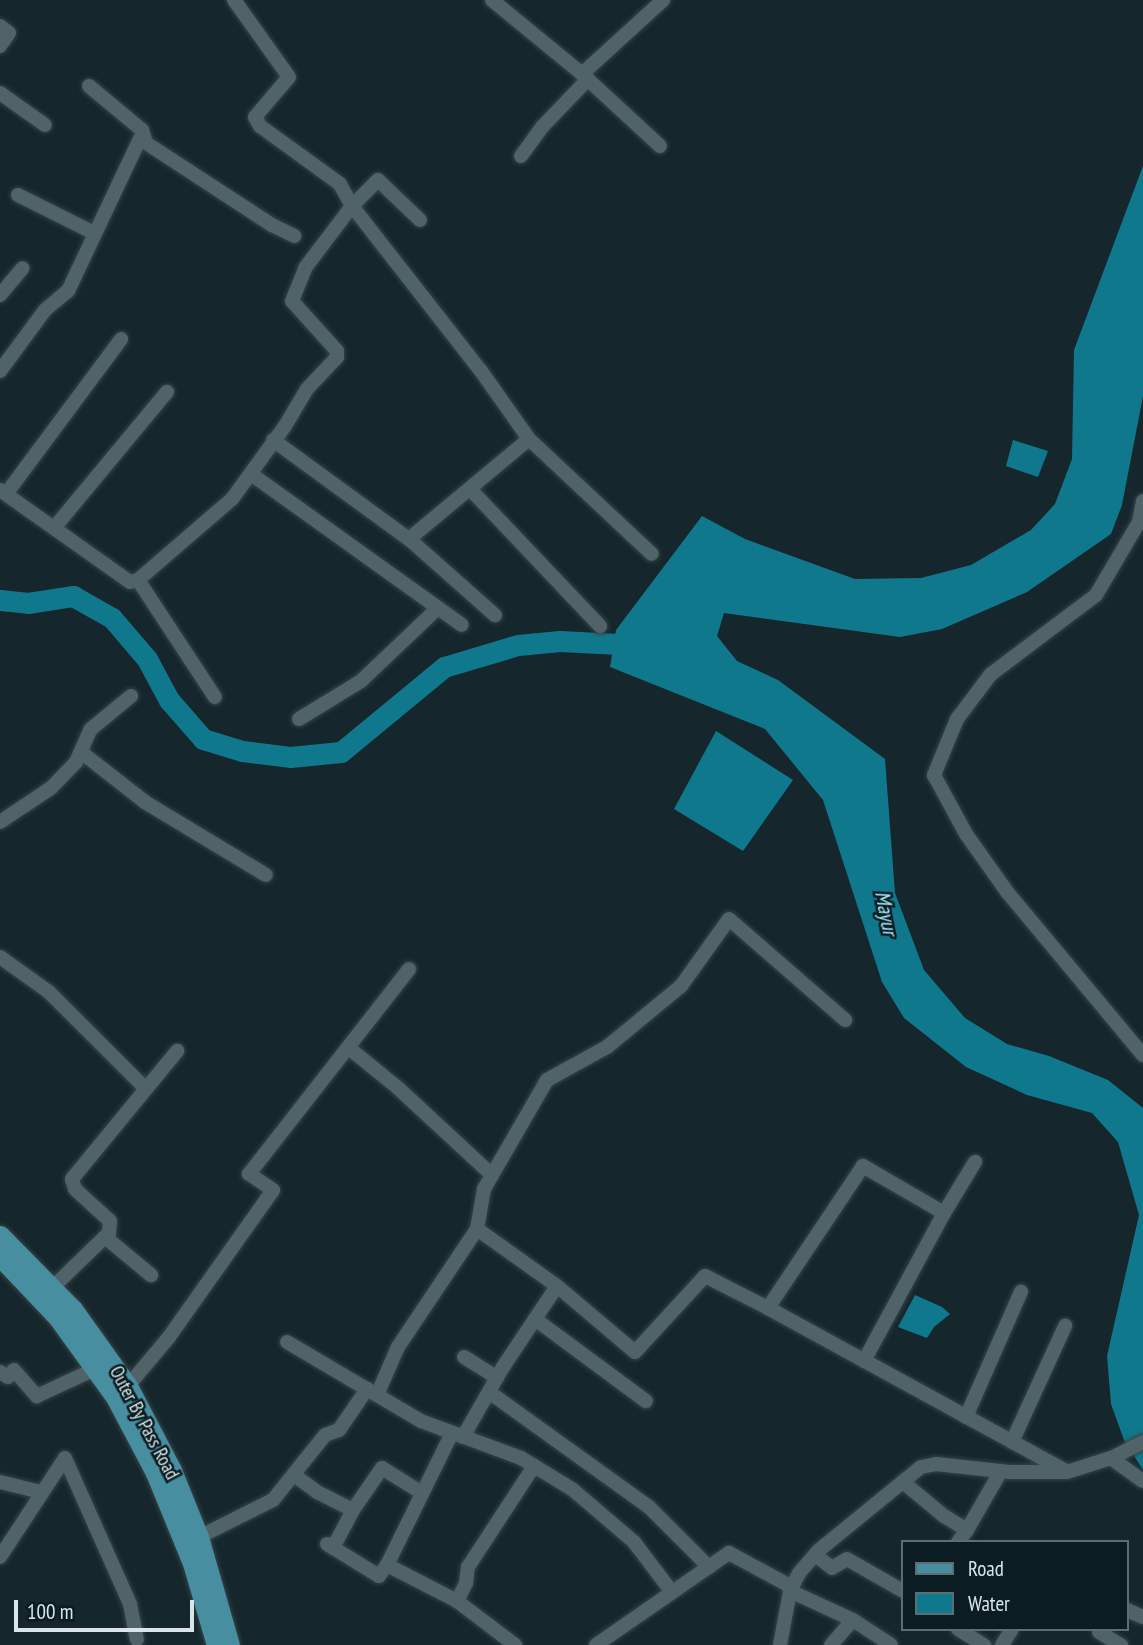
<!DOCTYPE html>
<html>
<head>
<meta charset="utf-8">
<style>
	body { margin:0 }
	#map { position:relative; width:1143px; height:1645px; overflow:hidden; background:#15272c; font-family:"PT Sans Narrow",sans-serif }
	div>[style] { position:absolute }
	.water>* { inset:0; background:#0f788d }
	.river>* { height:21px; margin:-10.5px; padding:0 10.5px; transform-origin:10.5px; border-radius:10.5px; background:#0f788d }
	.roads { filter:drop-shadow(0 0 2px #354347) drop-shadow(0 0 2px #354347) }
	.minor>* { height:14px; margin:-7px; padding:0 7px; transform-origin:7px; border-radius:7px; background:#4f6368 }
	.primary>* { height:19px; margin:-9.5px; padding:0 9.5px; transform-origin:9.5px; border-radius:9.5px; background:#478fa0 }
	span { translate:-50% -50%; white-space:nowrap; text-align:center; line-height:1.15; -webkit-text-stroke:5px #0b1d22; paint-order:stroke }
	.street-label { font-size:19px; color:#d9e5e8 }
	.water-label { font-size:21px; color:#a7ebfe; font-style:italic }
	.legend { position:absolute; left:901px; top:1540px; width:228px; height:91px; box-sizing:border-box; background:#0b1d22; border:2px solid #5d6d71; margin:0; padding:9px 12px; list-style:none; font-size:21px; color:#d9e5e8 }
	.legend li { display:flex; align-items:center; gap:14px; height:35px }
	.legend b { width:35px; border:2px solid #5d6d71 }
	.scale { position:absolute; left:14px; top:1600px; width:180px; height:32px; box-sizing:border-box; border:4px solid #d9e5e8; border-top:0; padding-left:9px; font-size:21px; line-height:24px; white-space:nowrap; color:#d9e5e8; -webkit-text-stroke:5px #0b1d22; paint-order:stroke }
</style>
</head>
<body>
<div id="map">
	<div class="water">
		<i style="clip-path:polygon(1143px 166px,1143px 396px,1122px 505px,1111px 534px,1027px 592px,942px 629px,900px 637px,724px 613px,717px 636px,737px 661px,778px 680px,885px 759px,895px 893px,924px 970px,965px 1018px,1007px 1044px,1049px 1056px,1108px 1080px,1143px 1108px,1143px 1470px,1124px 1440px,1111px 1404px,1107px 1356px,1139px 1215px,1118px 1142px,1092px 1113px,1027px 1095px,966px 1067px,904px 1018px,882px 982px,823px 800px,765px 729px,610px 667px,616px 630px,702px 516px,745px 539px,855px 579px,921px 578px,971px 565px,1031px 530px,1055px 504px,1072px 459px,1074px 350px)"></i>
		<i style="clip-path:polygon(1013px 440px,1048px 451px,1038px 477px,1006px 466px)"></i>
		<i style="clip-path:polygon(716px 731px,793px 780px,743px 851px,674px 809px)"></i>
		<i style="clip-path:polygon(915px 1295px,942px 1307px,950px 1314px,934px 1327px,927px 1338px,898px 1327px)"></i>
	</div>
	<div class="river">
		<i style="left:0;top:600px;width:28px;rotate:6deg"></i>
		<i style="left:28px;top:603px;width:46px;rotate:-8.8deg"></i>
		<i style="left:73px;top:596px;width:45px;rotate:29.4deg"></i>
		<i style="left:112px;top:618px;width:54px;rotate:49.5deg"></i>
		<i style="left:147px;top:659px;width:47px;rotate:61.8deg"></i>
		<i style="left:169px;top:700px;width:52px;rotate:48.9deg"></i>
		<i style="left:203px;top:739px;width:41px;rotate:17.1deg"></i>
		<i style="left:242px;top:751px;width:48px;rotate:7.1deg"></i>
		<i style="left:290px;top:757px;width:51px;rotate:-5.6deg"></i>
		<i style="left:341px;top:752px;width:134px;rotate:-39.5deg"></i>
		<i style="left:444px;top:667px;width:77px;rotate:-16.6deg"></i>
		<i style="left:518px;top:645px;width:42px;rotate:-5.4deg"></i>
		<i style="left:560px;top:641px;width:79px;rotate:2.9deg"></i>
	</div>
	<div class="roads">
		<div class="minor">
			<i style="left:492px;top:0;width:117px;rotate:39.4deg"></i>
			<i style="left:582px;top:74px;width:106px;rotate:42.7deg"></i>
			<i style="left:0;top:26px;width:11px;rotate:38deg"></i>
			<i style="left:9px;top:33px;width:16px;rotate:125deg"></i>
			<i style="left:582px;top:74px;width:110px;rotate:-42.4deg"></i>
			<i style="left:89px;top:86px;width:69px;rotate:39.7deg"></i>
			<i style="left:142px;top:130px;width:9px;rotate:72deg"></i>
			<i style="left:0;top:93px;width:55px;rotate:35.4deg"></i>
			<i style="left:521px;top:156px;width:37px;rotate:-54deg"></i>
			<i style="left:543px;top:126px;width:65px;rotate:-46.2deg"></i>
			<i style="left:18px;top:195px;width:85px;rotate:26.6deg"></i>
			<i style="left:420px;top:220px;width:58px;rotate:-136.4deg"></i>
			<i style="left:378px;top:180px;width:37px;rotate:135deg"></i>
			<i style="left:352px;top:206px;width:209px;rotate:52deg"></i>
			<i style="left:481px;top:371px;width:83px;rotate:54.8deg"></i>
			<i style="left:0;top:295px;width:35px;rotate:-50deg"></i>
			<i style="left:0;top:371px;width:76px;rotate:-53.6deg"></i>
			<i style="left:45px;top:310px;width:30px;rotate:-40deg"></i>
			<i style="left:68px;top:291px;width:168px;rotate:-64.7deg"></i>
			<i style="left:140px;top:139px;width:158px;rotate:33.1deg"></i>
			<i style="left:272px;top:225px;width:25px;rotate:26deg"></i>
			<i style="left:273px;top:440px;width:168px;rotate:36.1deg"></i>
			<i style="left:409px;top:539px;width:156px;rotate:-39.8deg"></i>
			<i style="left:529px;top:439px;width:168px;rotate:43.1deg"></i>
			<i style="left:251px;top:474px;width:259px;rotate:35.6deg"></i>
			<i style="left:470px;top:489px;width:189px;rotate:46.5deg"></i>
			<i style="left:0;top:490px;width:159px;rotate:35.3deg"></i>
			<i style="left:130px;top:582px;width:8px;rotate:-14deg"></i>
			<i style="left:138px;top:580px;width:124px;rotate:-40.8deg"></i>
			<i style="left:232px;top:499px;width:90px;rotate:-54deg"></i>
			<i style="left:285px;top:426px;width:43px;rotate:-59.3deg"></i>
			<i style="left:307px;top:389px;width:44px;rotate:-46.8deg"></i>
			<i style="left:337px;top:357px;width:6px;rotate:-90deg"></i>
			<i style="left:337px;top:351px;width:67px;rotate:-132deg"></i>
			<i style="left:292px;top:301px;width:35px;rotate:-68deg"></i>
			<i style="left:305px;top:268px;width:78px;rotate:-52.8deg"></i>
			<i style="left:352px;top:206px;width:25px;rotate:-119deg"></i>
			<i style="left:340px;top:184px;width:99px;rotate:-144.1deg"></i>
			<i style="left:260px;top:126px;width:10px;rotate:-119deg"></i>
			<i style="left:255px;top:117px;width:52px;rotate:-49.6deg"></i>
			<i style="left:289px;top:77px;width:95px;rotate:-125.5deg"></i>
			<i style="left:6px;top:494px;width:193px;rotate:-53.4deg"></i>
			<i style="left:1143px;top:501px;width:21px;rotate:101deg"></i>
			<i style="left:1139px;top:522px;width:85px;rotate:120.5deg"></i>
			<i style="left:1096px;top:595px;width:131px;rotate:143deg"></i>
			<i style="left:991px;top:674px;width:56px;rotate:127.1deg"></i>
			<i style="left:957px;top:719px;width:61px;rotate:112.3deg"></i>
			<i style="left:934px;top:775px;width:67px;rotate:61.5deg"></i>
			<i style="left:966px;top:834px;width:72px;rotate:54.6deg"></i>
			<i style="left:1008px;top:893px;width:211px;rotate:50.2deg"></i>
			<i style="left:54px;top:528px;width:177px;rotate:-50.3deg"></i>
			<i style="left:409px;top:539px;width:115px;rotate:41.5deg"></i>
			<i style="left:138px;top:580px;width:140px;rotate:56.7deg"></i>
			<i style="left:299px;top:719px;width:73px;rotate:-31.5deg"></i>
			<i style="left:361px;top:681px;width:106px;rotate:-43.5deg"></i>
			<i style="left:81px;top:752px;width:81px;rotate:38deg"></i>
			<i style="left:145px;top:802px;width:141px;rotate:31.1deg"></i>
			<i style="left:0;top:822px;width:61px;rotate:-33.7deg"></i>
			<i style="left:51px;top:788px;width:36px;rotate:-46deg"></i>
			<i style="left:76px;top:762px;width:36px;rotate:-66deg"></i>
			<i style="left:91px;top:729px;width:52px;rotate:-39.5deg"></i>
			<i style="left:0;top:957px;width:60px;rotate:35.5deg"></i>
			<i style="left:49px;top:992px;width:137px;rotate:45deg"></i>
			<i style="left:349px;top:1048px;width:63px;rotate:39.2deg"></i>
			<i style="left:398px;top:1088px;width:128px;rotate:42.8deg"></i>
			<i style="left:944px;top:1213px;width:60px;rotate:-58.7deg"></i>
			<i style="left:477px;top:1229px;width:41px;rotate:-80.1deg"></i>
			<i style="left:484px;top:1189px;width:126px;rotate:-60deg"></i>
			<i style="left:547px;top:1080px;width:68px;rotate:-28.8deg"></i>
			<i style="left:607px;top:1047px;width:96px;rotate:-39.5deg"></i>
			<i style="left:681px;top:986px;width:82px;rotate:-54.4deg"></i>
			<i style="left:729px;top:919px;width:154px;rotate:41deg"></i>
			<i style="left:105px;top:1237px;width:60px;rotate:39.6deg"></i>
			<i style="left:52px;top:1288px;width:79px;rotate:-44deg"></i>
			<i style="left:109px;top:1233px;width:12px;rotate:-85deg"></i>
			<i style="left:110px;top:1221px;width:47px;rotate:-137.6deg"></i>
			<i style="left:75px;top:1189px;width:10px;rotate:-107deg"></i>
			<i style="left:72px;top:1179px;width:166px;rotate:-50.6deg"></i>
			<i style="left:535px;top:1319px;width:138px;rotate:36.5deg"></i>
			<i style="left:287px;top:1342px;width:156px;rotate:30.5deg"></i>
			<i style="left:421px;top:1421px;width:107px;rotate:20.3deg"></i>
			<i style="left:521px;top:1458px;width:60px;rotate:31.3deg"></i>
			<i style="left:572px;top:1489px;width:82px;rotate:40.5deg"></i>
			<i style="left:634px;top:1542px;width:63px;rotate:52.8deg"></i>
			<i style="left:464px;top:1357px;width:39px;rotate:32deg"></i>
			<i style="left:864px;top:1361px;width:168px;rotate:-61.6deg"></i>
			<i style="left:944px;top:1213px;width:94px;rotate:-149.9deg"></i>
			<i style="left:863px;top:1166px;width:171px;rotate:123.8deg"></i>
			<i style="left:768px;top:1308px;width:341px;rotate:28.7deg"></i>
			<i style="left:0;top:1372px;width:9px;rotate:32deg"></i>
			<i style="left:8px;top:1377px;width:9px;rotate:-49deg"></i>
			<i style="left:14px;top:1370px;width:35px;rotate:49deg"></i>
			<i style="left:37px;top:1396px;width:66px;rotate:-25deg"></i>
			<i style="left:128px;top:1386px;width:64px;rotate:-50.1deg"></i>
			<i style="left:169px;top:1337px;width:180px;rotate:-54.7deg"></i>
			<i style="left:273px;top:1190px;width:29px;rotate:-146deg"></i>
			<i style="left:249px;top:1174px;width:260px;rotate:-52deg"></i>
			<i style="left:489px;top:1392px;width:197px;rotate:35.7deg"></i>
			<i style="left:649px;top:1507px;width:85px;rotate:45deg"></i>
			<i style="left:377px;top:1395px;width:52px;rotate:-66.4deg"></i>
			<i style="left:398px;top:1347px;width:142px;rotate:-56.2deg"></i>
			<i style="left:477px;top:1229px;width:98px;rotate:35.5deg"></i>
			<i style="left:557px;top:1286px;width:102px;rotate:40.2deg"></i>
			<i style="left:635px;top:1352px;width:103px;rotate:-47.4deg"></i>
			<i style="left:705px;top:1276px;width:71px;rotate:26.9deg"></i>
			<i style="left:966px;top:1417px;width:137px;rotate:-66.3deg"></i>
			<i style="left:452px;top:1433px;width:147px;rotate:116.2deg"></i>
			<i style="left:387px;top:1565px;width:79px;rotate:27.2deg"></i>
			<i style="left:457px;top:1601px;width:73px;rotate:37.2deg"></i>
			<i style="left:463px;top:1437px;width:81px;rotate:-60.3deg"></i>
			<i style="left:503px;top:1367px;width:97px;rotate:-56.3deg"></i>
			<i style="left:1012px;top:1442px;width:128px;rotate:-65.4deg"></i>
			<i style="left:1143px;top:1442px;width:36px;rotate:153deg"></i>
			<i style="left:1111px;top:1458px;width:39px;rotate:36deg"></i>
			<i style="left:294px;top:1475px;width:29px;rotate:36deg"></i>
			<i style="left:317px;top:1492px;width:40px;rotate:26.6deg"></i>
			<i style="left:353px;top:1510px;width:43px;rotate:117.8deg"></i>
			<i style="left:0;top:1482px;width:42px;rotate:13.7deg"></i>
			<i style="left:903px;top:1482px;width:53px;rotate:39.7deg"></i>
			<i style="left:944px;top:1516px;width:27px;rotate:31deg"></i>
			<i style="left:967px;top:1530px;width:68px;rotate:-60deg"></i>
			<i style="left:353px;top:1510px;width:51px;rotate:-55.4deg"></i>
			<i style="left:382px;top:1468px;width:47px;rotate:32deg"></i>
			<i style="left:199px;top:1537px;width:83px;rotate:-26.6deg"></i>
			<i style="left:273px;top:1500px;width:83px;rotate:-51.3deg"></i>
			<i style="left:325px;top:1435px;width:15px;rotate:-20deg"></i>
			<i style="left:339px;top:1430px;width:50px;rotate:-55.7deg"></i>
			<i style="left:958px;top:1542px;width:15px;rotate:-53deg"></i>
			<i style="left:327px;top:1544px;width:61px;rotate:31.6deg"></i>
			<i style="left:379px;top:1576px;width:14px;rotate:-54deg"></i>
			<i style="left:815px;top:1555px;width:21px;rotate:37deg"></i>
			<i style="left:832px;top:1568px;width:17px;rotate:-31deg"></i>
			<i style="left:847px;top:1559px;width:64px;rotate:29.7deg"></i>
			<i style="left:0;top:1557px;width:118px;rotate:-56.7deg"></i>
			<i style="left:65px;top:1458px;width:160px;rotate:66deg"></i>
			<i style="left:130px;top:1604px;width:36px;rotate:79deg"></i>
			<i style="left:790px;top:1591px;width:69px;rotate:24.7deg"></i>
			<i style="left:853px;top:1620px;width:45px;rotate:33.3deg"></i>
			<i style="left:457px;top:1601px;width:20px;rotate:-63deg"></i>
			<i style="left:466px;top:1583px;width:16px;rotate:-83deg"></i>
			<i style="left:468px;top:1567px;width:121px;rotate:-56.8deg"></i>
			<i style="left:1127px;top:1610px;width:17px;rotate:24deg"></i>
			<i style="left:958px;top:1629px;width:31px;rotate:32deg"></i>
			<i style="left:1099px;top:1632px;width:26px;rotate:31deg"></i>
			<i style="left:596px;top:1645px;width:162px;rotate:-34.7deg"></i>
			<i style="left:729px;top:1553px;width:72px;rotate:28.4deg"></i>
			<i style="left:780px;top:1645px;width:55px;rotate:-79.5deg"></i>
			<i style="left:790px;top:1591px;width:20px;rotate:-63deg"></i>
			<i style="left:799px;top:1573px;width:29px;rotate:-49deg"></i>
			<i style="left:818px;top:1551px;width:133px;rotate:-39.2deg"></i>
			<i style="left:921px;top:1467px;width:15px;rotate:-11deg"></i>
			<i style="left:936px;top:1464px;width:74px;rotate:6.2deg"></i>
			<i style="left:1010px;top:1472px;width:57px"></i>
			<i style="left:1067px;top:1472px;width:46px;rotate:-17.7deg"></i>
			<i style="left:831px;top:1645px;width:33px;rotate:-49deg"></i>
			<i style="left:1002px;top:1645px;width:19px;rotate:-58deg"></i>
		</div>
		<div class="primary">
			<i style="left:0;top:1235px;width:104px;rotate:45.4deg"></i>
			<i style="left:73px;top:1309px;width:95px;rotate:54.5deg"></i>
			<i style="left:128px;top:1386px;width:95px;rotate:62.4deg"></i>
			<i style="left:172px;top:1470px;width:72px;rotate:68.1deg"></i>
			<i style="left:199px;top:1537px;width:112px;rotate:74deg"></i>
			<i style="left:0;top:1257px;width:83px;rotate:46.5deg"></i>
			<i style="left:57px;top:1317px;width:99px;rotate:54.1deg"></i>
			<i style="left:115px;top:1397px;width:86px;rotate:62.2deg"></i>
			<i style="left:155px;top:1473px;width:97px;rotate:67.7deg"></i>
			<i style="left:192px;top:1563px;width:85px;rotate:73.7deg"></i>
		</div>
	</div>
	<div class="street-label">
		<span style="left:144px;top:1423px;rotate:62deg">Outer By Pass Road</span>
	</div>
	<div class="water-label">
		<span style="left:886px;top:913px;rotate:79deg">Mayur</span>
	</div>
	<ul class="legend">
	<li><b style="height:9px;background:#478fa0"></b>Road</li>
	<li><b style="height:19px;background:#0f788d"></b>Water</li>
	</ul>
	<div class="scale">100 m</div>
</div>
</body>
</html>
